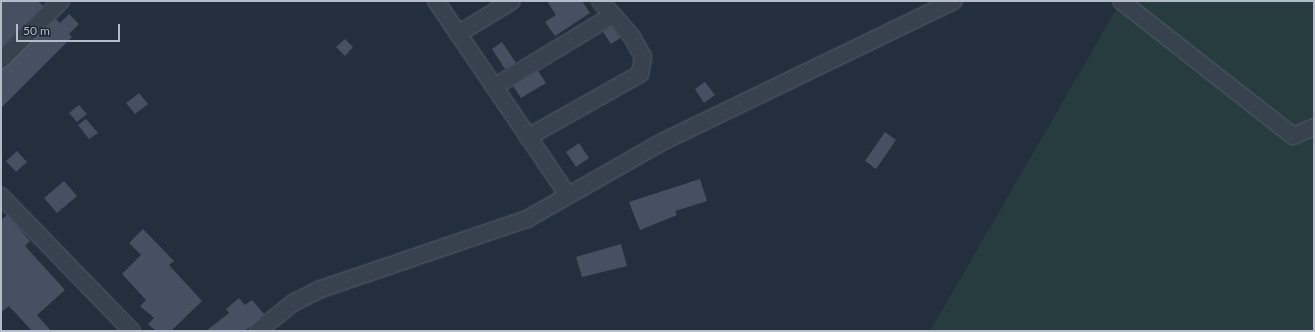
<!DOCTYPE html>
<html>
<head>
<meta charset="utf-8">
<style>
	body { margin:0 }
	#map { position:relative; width:1315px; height:332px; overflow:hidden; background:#242f3e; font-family:Lato,sans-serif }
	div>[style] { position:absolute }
	.green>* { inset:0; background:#263c3f }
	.building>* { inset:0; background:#455162 }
	.roads { filter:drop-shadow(0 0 1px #565f6c) drop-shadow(0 0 1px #565f6c) }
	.minor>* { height:16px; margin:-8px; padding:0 8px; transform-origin:8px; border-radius:8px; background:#38414e }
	span { translate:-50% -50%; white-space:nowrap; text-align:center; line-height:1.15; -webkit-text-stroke:3px #1d2633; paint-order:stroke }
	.frame { position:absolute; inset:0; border:2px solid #b4bcc9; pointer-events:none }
	.scale { position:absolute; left:16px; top:24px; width:104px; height:18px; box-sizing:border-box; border:2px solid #b4bcc9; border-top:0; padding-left:5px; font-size:12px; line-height:14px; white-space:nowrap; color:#b4bcc9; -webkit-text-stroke:3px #1d2633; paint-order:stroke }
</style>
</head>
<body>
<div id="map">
	<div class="green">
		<i style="clip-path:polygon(1121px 1px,1314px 1px,1314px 331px,930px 331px)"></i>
	</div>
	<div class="building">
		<i style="clip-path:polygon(1px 1px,38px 1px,43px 6px,1px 47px)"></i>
		<i style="clip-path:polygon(547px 1px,582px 1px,590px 13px,555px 36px,545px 22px,556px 15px)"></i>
		<i style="clip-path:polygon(69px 14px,79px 24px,69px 34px,72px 37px,1px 108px,1px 69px,56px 19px,60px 23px)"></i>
		<i style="clip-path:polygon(611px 27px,620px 38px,611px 44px,603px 32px)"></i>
		<i style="clip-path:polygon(345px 39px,353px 47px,345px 56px,336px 47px)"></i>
		<i style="clip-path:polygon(502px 42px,516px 63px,505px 69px,492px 49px)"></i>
		<i style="clip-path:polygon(538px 71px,546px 83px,521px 98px,513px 86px)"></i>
		<i style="clip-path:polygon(705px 82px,715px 95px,704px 103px,695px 89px)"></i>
		<i style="clip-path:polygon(139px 93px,148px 104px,135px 114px,126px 103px)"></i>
		<i style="clip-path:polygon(79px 105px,87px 114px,77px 122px,69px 113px)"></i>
		<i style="clip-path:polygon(86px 119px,98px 133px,89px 139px,78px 125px)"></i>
		<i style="clip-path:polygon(885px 132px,896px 140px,876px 169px,865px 161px)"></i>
		<i style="clip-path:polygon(579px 143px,589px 158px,576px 167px,566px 152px)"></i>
		<i style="clip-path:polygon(17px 151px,27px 162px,16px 172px,6px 161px)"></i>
		<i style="clip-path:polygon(700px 179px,707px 201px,675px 211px,677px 215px,640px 230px,629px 202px)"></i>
		<i style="clip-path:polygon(64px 181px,77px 196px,57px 213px,44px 198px)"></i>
		<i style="clip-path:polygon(7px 215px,30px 241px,25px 246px,65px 290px,37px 315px,51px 331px,32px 331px,9px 306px,1px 312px,1px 220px)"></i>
		<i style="clip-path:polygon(143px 229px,174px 261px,169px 265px,202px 301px,171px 331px,156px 331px,148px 324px,154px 318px,140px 306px,146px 300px,122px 274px,141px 255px,129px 243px)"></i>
		<i style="clip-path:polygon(621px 244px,627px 266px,582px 277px,576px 257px)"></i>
		<i style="clip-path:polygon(239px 298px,245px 305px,252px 300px,264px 314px,245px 331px,206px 331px,229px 313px,226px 309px)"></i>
	</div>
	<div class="roads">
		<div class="minor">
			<i style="left:436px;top:1px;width:233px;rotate:55.8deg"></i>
			<i style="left:600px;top:1px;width:19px;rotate:47deg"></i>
			<i style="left:1121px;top:1px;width:219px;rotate:38.1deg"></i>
			<i style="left:1293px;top:136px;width:23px;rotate:-23deg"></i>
			<i style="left:458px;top:34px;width:63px;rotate:-31.4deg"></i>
			<i style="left:1px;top:60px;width:84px;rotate:-44.5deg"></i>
			<i style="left:494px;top:87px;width:139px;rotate:-31.2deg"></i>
			<i style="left:613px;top:15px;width:29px;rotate:49deg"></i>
			<i style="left:632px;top:37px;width:23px;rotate:61deg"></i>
			<i style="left:643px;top:57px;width:17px;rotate:100deg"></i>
			<i style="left:640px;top:74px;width:129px;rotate:150.6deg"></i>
			<i style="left:1px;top:196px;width:188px;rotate:45.9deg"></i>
			<i style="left:258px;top:331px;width:45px;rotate:-38.7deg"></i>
			<i style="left:293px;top:303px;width:28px;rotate:-27deg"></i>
			<i style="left:318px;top:290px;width:221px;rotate:-18.8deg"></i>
			<i style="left:527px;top:219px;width:155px;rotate:-29.7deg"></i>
			<i style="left:662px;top:142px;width:324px;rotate:-25.8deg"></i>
		</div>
	</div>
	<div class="frame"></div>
	<div class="scale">50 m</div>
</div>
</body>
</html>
